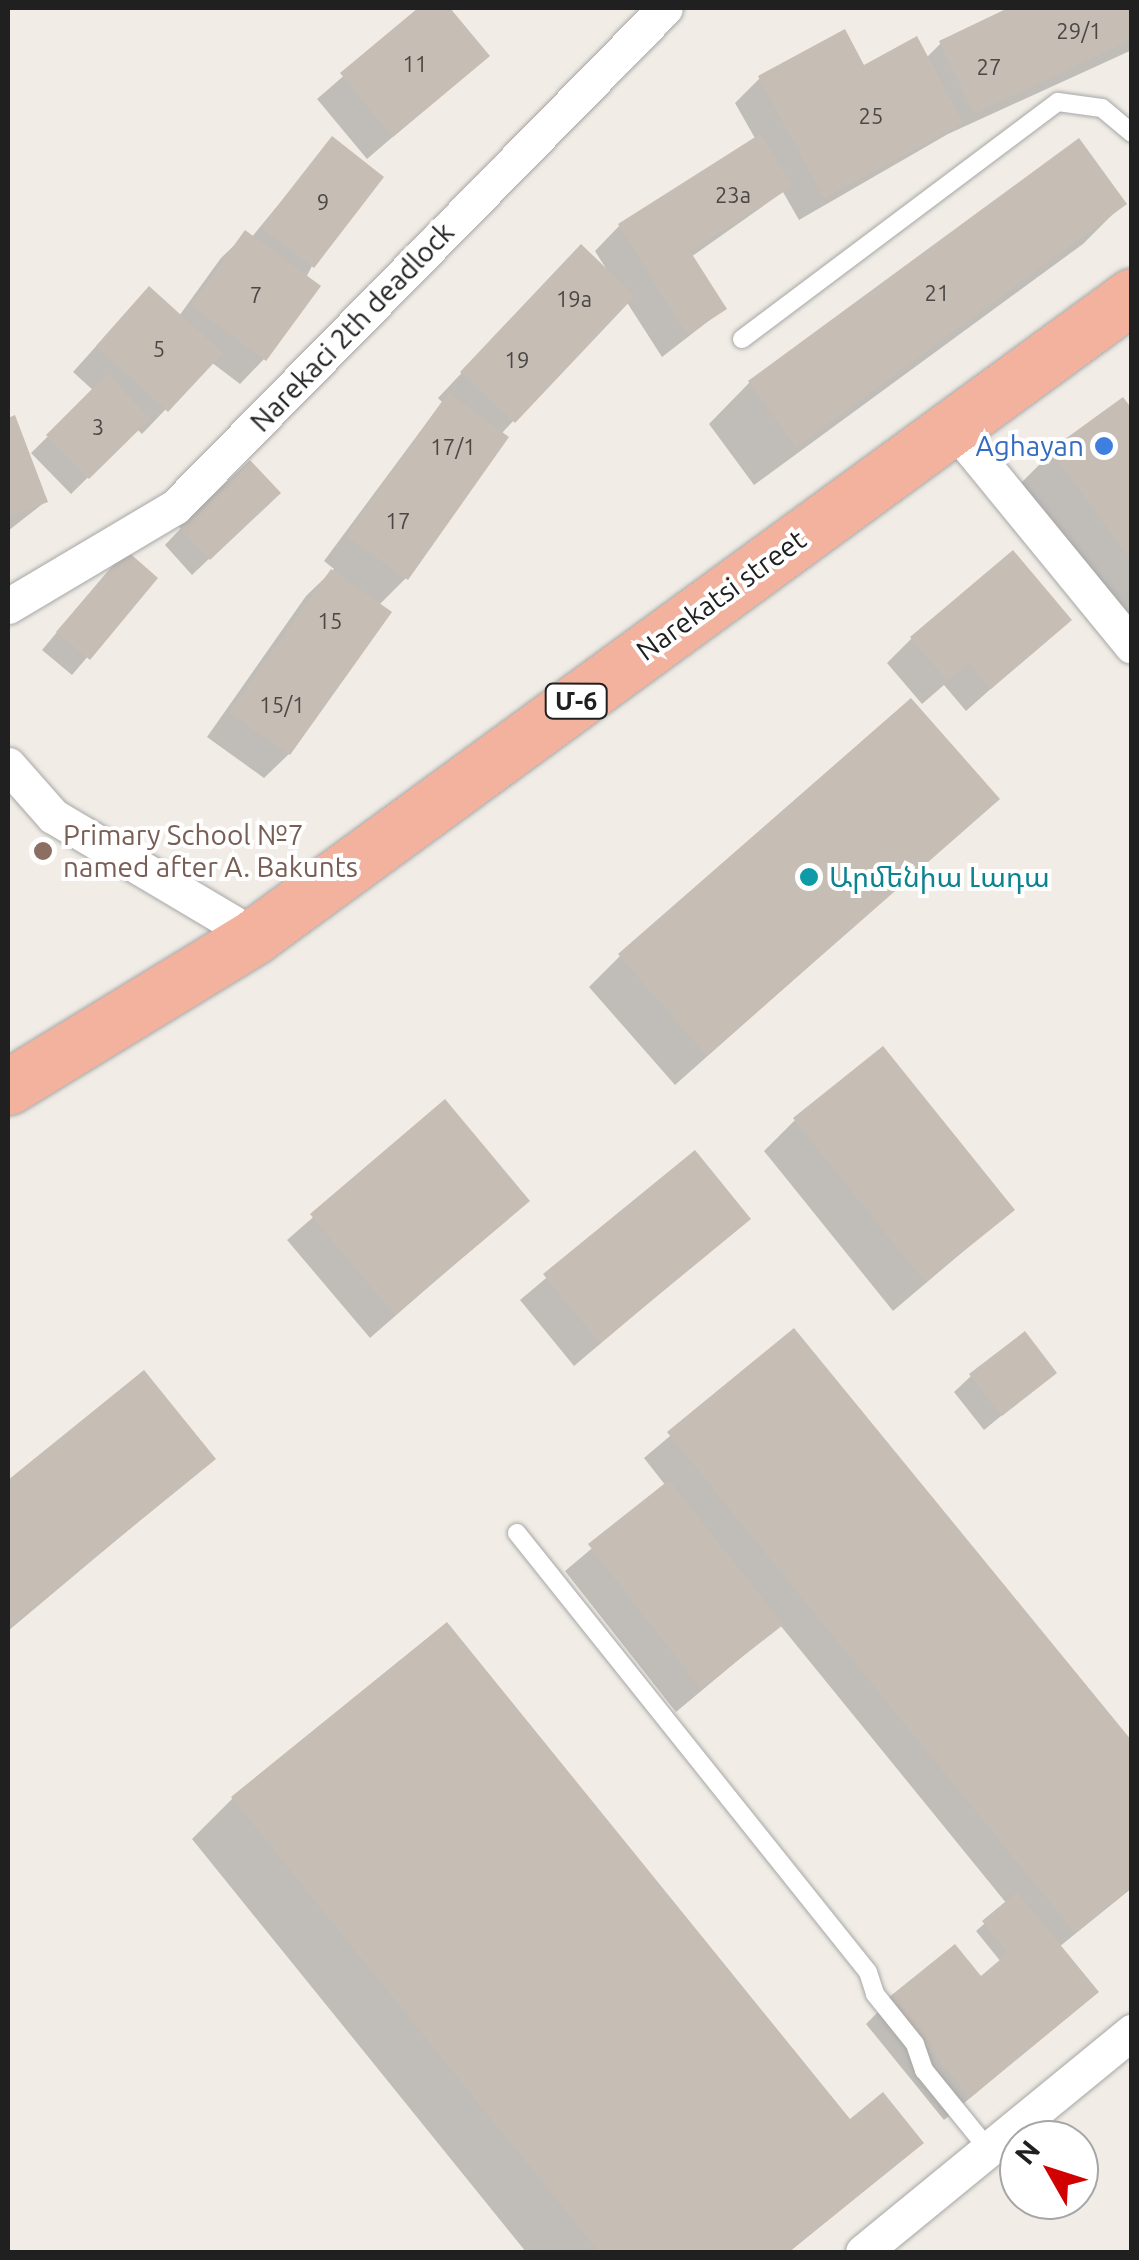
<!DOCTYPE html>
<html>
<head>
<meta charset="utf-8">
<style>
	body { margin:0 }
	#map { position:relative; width:1139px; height:2260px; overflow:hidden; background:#f1ede6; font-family:Ubuntu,"Noto Sans Armenian",sans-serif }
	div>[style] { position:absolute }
	.shadow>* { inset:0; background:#0003 }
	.building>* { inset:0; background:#c6bdb5 }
	.roads { filter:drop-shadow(0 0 2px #a7a7a7) drop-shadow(0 0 2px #a7a7a7) }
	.service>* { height:18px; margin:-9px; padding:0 9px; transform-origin:9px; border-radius:9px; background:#fff }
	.minor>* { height:35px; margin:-17.5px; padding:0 17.5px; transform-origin:17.5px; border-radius:17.5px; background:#fff }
	.trunk>* { height:55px; margin:-27.5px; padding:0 27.5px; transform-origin:27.5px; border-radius:27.5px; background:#f2b29e }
	.dots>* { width:28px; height:28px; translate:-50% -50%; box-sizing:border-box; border:5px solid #fff; border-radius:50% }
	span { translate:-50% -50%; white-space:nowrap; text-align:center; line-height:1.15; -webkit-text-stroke:8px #fff; paint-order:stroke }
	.number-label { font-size:22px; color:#4a4745 }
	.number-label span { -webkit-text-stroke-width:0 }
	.shield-label span { padding:2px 8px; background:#fff; border:2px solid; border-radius:8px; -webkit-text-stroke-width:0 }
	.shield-label { font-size:25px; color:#202020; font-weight:700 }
	.street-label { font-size:28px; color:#202020 }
	.shop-label { font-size:28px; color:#366cbe }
	.right { translate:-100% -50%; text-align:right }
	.education-label { font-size:28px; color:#785e54 }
	.left { translate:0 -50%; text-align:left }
	.culture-label { font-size:28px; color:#0d838f }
	.frame { position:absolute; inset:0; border:10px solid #202020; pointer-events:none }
	.north { position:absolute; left:999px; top:2120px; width:100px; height:100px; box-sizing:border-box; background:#fff; border:2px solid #a6a6a6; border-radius:50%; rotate:309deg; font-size:28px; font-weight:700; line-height:40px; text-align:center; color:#202020 }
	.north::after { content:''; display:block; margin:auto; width:35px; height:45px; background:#d00100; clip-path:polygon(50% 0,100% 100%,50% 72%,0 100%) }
</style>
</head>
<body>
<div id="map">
	<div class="shadow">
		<i style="clip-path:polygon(422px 8px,446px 8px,487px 56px,367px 159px,317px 99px)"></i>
		<i style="clip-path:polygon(1014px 8px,1132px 8px,1132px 50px,948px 134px,799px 220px,783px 192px,691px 257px,724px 309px,662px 357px,626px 301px,501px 434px,406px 578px,378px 606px,289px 754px,264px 778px,207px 737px,306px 596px,334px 569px,324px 561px,442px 402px,438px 398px,557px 272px,607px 270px,595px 251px,619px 226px,756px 140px,735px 103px,760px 78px,926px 58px,941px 43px)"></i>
		<i style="clip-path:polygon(332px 140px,312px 266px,264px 359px,240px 384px,211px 362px,142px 434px,137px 429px,71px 494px,31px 453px,94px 391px,73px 372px,125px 314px,179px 316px,221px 258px,246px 234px,251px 238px)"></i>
		<i style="clip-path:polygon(1078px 141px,1123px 204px,1083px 244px,754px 485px,709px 424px,749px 383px)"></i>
		<i style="clip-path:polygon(1132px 414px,1132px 657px,1012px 492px,1052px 452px)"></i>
		<i style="clip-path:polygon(14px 418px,45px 502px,8px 531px,8px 421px)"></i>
		<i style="clip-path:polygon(278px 493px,192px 575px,165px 545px,181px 528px)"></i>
		<i style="clip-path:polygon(109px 570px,155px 578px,72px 675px,42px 650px)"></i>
		<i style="clip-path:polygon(1068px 620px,966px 711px,944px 685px,922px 704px,887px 663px,912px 638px)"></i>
		<i style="clip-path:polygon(997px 799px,675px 1085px,589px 987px,620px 956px)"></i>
		<i style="clip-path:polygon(444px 1103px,527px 1201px,370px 1338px,287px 1240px)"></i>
		<i style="clip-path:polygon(795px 1120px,1012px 1210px,893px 1311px,764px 1151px)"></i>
		<i style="clip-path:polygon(694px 1154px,748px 1219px,574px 1366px,520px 1300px)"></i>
		<i style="clip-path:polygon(794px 1331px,1132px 1745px,1132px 1888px,1059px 1947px,1096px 1992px,944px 2120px,866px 2024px,890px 2000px,980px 1979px,1001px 1962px,976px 1931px,1007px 1904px,780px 1625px,676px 1712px,565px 1571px,666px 1486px,644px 1458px)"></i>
		<i style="clip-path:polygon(144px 1373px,213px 1459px,8px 1631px,8px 1484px)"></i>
		<i style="clip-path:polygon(1053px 1373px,984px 1430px,954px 1392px,971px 1376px)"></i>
		<i style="clip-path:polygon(233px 1798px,840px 2130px,921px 2143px,789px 2252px,526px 2252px,192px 1839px)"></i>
	</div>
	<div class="building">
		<i style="clip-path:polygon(418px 8px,450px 8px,490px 56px,393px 137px,340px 73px)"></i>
		<i style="clip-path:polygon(1008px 8px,1132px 8px,1132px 39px,974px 114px,939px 41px)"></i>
		<i style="clip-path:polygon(845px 29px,864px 65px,917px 36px,963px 123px,824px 198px,758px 76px)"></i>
		<i style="clip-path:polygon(760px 134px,793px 186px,690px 251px,727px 309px,687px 335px,618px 224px)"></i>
		<i style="clip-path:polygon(332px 136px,384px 177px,314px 268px,261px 227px)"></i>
		<i style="clip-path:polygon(1079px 138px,1127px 204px,796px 447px,748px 381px)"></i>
		<i style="clip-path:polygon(245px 230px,321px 286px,266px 361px,191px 305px)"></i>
		<i style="clip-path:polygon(581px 244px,635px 296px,515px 423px,460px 372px)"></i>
		<i style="clip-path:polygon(149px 286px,223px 353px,168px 412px,96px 346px)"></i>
		<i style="clip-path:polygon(107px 374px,150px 419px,89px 479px,46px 435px)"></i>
		<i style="clip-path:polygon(448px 393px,509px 437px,408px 580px,346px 536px)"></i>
		<i style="clip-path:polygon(1123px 397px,1132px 409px,1132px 561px,1050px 450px)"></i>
		<i style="clip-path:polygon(15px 415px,48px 502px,8px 517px,8px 418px)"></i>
		<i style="clip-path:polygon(250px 460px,281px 493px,210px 560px,179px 527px)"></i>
		<i style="clip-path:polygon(126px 550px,158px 578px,90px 660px,56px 632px)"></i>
		<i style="clip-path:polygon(1013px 550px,1072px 620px,991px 689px,969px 663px,947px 681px,910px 637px)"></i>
		<i style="clip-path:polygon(331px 569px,392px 612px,290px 755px,229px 712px)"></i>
		<i style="clip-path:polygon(911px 698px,1000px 799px,707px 1056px,618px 954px)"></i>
		<i style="clip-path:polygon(883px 1046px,1015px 1210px,925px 1282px,793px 1118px)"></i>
		<i style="clip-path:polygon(445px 1099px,530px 1201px,395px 1315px,310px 1214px)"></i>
		<i style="clip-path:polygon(695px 1150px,751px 1219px,600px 1343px,543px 1274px)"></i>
		<i style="clip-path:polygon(794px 1328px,1132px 1741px,1132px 1886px,1075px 1933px,667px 1432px)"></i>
		<i style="clip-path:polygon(1025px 1331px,1057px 1373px,1002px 1416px,969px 1374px)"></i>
		<i style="clip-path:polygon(144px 1370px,216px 1459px,8px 1628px,8px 1480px)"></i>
		<i style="clip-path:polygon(669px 1480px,783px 1625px,701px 1689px,588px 1544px)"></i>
		<i style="clip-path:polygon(447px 1622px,850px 2119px,883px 2092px,924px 2143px,789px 2252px,599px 2252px,231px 1797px)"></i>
		<i style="clip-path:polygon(1017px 1892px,1099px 1992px,970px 2098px,888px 1998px,955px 1944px,981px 1976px,1008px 1953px,982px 1921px)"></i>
	</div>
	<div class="roads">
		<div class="service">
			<i style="left:742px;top:339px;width:395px;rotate:-36.9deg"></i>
			<i style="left:1058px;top:102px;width:44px;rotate:7.8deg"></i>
			<i style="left:1102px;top:108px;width:39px;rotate:40deg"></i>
			<i style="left:517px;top:1533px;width:562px;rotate:51.36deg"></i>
			<i style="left:868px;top:1972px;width:23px;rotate:72deg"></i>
			<i style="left:875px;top:1994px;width:64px;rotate:51.3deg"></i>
			<i style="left:915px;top:2044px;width:28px;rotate:71deg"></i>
			<i style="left:924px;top:2070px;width:103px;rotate:50.9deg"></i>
		</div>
		<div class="minor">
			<i style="left:952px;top:426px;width:284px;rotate:50.7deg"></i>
			<i style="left:8px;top:606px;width:194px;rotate:-30.7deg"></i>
			<i style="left:175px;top:507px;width:699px;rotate:-45.52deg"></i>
			<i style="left:8px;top:765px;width:68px;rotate:48.6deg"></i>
			<i style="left:53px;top:816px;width:235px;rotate:30.7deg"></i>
			<i style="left:863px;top:2252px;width:348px;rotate:-39.3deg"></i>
		</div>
		<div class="trunk">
			<i style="left:8px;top:1087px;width:289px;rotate:-31.4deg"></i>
			<i style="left:255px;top:936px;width:1086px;rotate:-36.12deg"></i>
		</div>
	</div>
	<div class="dots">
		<i style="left:1104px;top:446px;background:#3f7fe0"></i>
		<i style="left:43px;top:851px;background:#8d6e63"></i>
		<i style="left:809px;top:877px;background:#0f9aa8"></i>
	</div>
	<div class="number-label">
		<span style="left:1079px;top:31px">29/1</span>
		<span style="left:415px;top:64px">11</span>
		<span style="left:989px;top:67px">27</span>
		<span style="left:871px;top:116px">25</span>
		<span style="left:733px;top:195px">23a</span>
		<span style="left:323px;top:202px">9</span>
		<span style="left:937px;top:293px">21</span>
		<span style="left:256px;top:295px">7</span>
		<span style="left:574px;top:299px">19a</span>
		<span style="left:159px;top:349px">5</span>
		<span style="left:517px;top:360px">19</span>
		<span style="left:98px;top:427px">3</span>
		<span style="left:453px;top:447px">17/1</span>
		<span style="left:398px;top:521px">17</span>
		<span style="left:330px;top:621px">15</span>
		<span style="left:282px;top:705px">15/1</span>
	</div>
	<div class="shield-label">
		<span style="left:576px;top:701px">Մ-6</span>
	</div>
	<div class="street-label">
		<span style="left:352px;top:327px;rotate:-46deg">Narekaci 2th deadlock</span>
		<span style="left:721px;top:595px;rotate:-36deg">Narekatsi street</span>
	</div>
	<div class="shop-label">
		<span class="right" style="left:1084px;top:446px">Aghayan</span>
	</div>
	<div class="education-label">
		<span class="left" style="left:63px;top:851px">Primary School №7<br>named after A. Bakunts</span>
	</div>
	<div class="culture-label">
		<span class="left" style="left:829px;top:877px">Արմենիա Լադա</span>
	</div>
	<div class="frame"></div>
	<div class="north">N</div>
</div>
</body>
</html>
